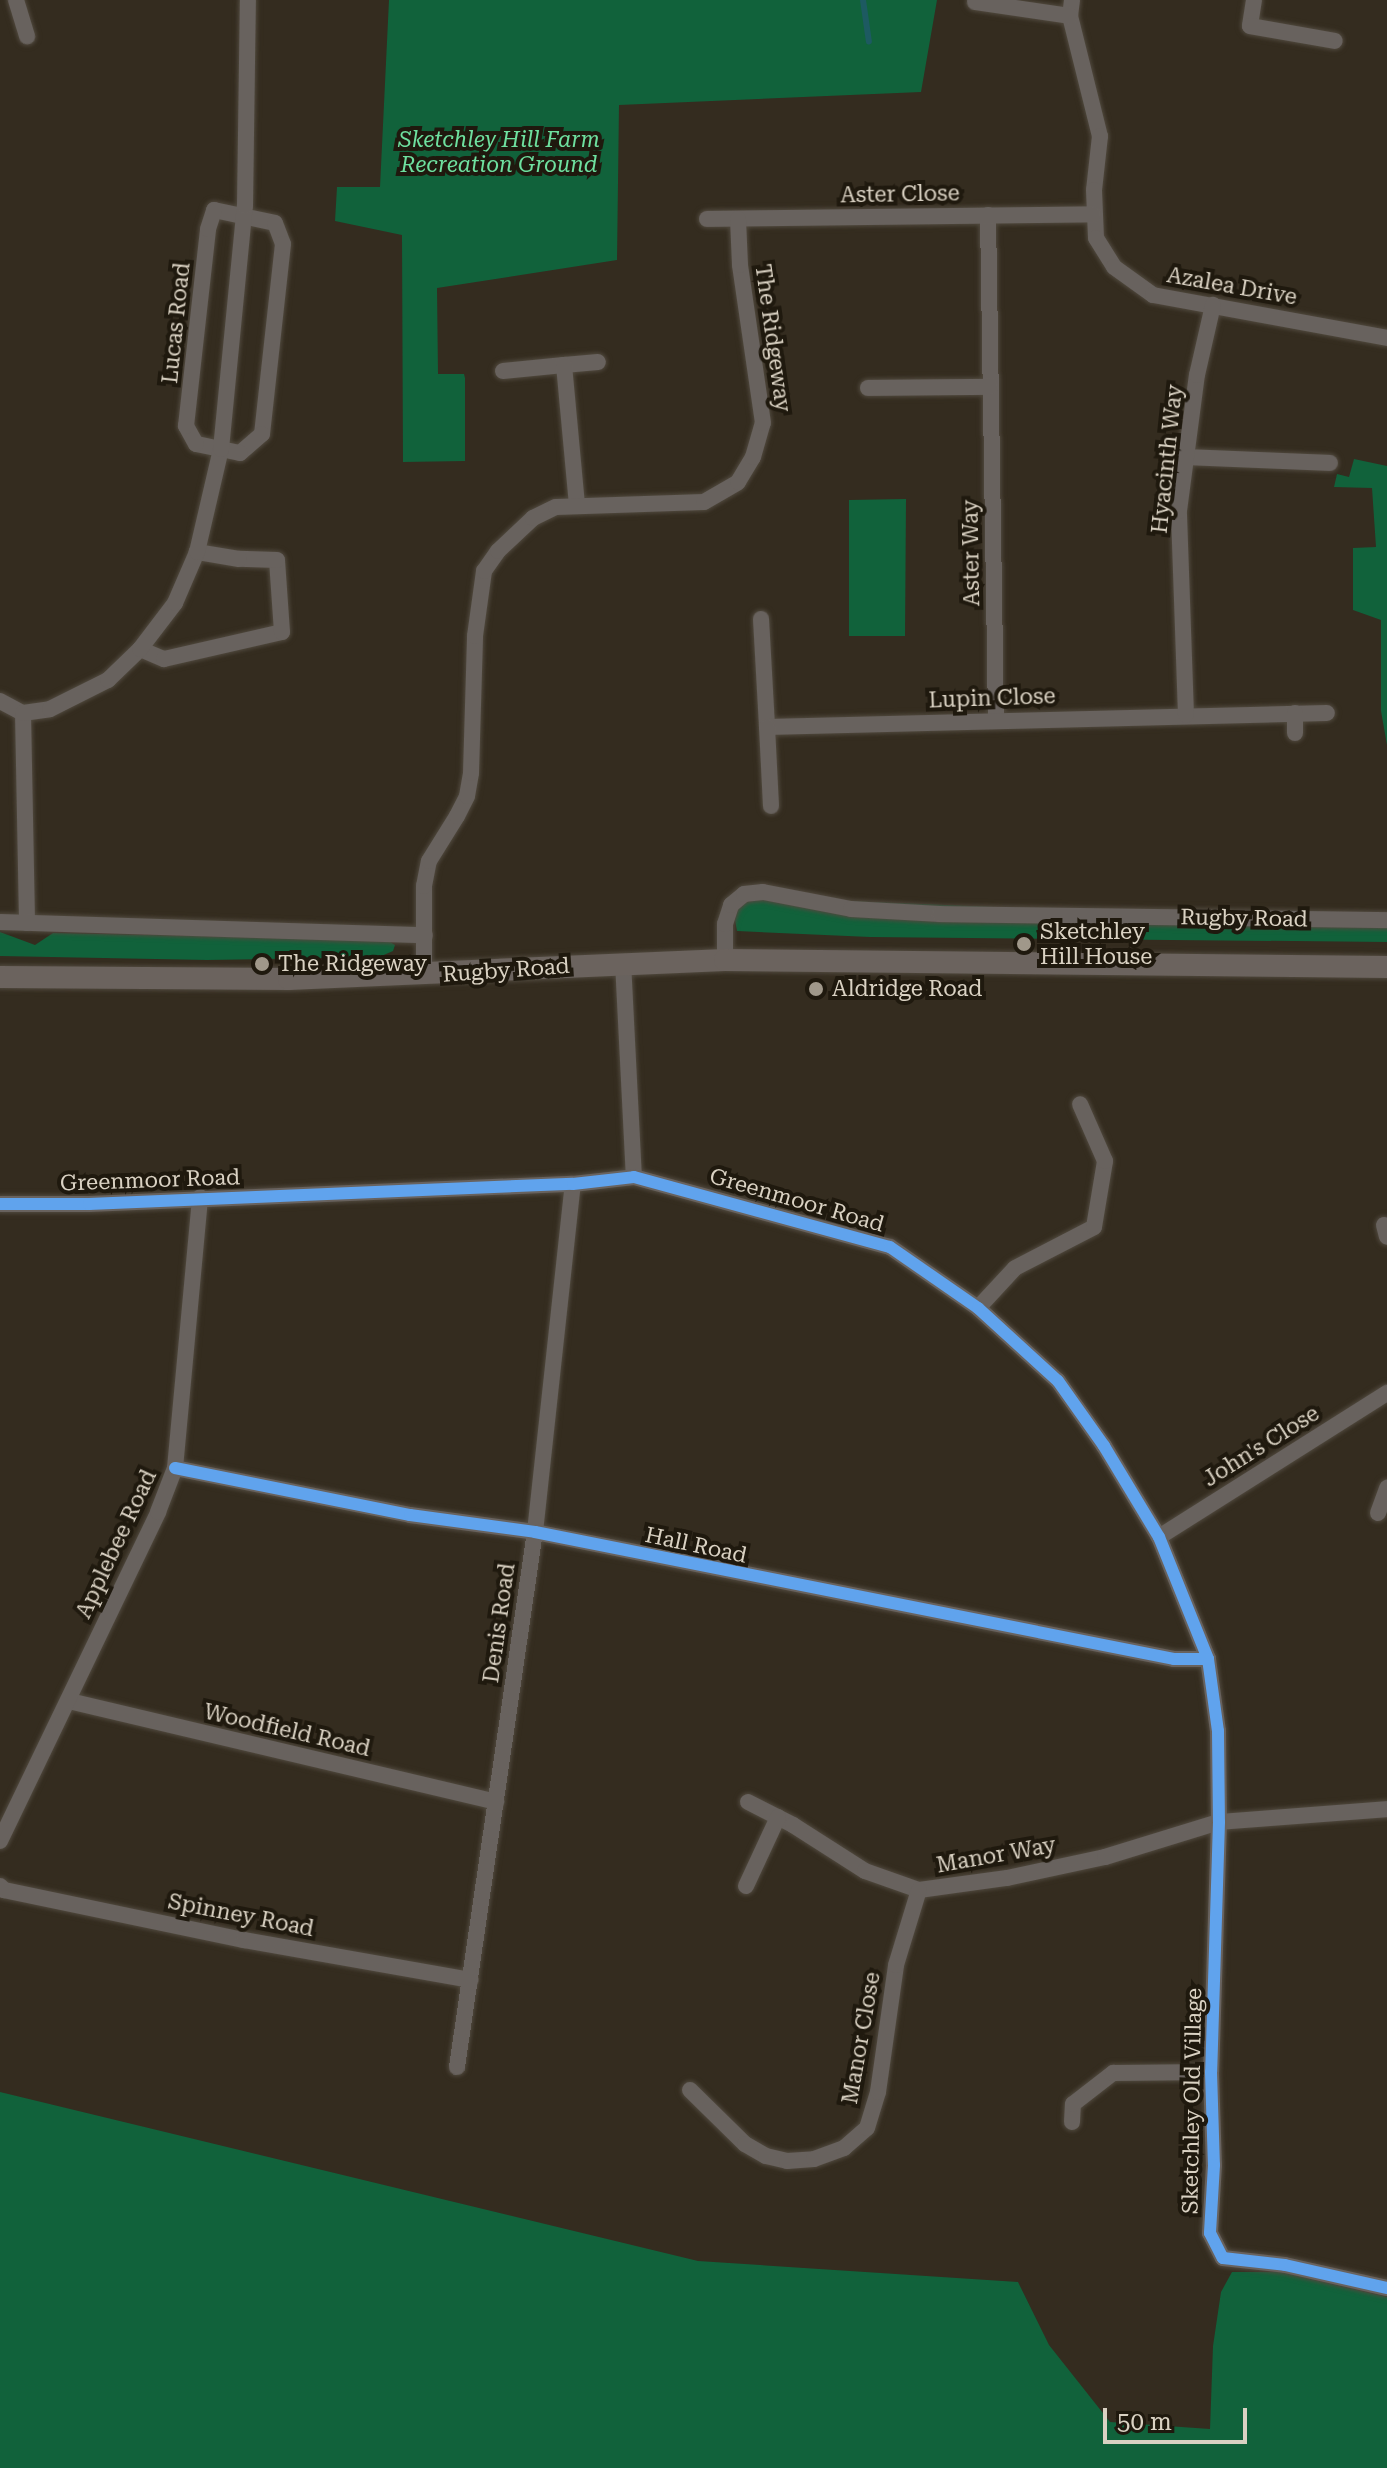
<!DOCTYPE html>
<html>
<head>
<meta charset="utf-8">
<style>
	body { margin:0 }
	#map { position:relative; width:1387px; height:2468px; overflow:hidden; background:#342c1f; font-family:"Roboto Serif",serif }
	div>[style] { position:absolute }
	.green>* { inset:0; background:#11623b }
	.stream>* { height:6px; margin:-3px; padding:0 3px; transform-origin:3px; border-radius:3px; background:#1d5a61 }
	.roads { filter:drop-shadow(0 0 2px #50493e) drop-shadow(0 0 2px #50493e) }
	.street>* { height:16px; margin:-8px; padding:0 8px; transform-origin:8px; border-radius:8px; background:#68625e }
	.secondary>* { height:22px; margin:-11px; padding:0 11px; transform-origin:11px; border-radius:11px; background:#6b635e }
	.cycleway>* { height:12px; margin:-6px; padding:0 6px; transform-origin:6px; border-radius:6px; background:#60a3ed }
	.dots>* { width:22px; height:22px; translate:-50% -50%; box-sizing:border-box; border:4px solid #1f190e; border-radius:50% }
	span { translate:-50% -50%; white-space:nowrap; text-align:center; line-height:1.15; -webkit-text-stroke:8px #1f190e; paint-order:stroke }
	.park-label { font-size:22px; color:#6ee09f; font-style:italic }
	.street-label { font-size:22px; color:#dad2c3 }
	.poi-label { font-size:22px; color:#dad2c3 }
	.left { translate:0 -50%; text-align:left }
	.scale { position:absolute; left:1103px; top:2408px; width:144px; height:36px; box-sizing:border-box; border:4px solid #dad2c3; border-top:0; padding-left:10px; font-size:24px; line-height:28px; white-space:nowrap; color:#dad2c3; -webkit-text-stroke:6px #1f190e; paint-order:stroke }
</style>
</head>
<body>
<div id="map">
	<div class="green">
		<i style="clip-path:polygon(389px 0,937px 0,921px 92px,619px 105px,617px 260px,437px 288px,438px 374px,464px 374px,465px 378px,465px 461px,403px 462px,402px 235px,335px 221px,337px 187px,380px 187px)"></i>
		<i style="clip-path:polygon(1354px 459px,1387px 466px,1387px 745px,1381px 711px,1381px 620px,1353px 610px,1353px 548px,1376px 547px,1372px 488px,1334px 487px,1337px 474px,1349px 477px)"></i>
		<i style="clip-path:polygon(906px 499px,905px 636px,849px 636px,849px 500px)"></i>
		<i style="clip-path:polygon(751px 897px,1387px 923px,1387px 942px,870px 937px,737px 931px,735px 920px,739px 906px)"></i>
		<i style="clip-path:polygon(0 932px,35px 945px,53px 933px,387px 940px,395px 945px,393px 951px,379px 957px,207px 960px,0 956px)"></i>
		<i style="clip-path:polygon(0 2092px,698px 2261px,1018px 2282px,1049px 2345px,1110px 2422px,1210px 2429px,1213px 2346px,1221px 2292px,1232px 2272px,1280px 2272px,1387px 2297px,1387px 2468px,0 2468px)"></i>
	</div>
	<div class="stream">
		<i style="left:863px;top:0;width:42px;rotate:81.9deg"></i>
	</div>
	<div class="roads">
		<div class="street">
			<i style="left:16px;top:0;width:38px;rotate:73deg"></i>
			<i style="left:1072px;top:0;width:16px;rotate:97deg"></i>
			<i style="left:1070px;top:16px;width:124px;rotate:76deg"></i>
			<i style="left:1100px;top:136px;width:54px;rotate:96.3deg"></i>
			<i style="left:1094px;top:190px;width:48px;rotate:87.6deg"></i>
			<i style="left:1096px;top:238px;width:34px;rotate:58deg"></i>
			<i style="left:1114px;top:267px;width:48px;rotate:35.7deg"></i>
			<i style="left:1153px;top:295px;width:238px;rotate:10.4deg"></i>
			<i style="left:1254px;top:0;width:26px;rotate:99deg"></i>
			<i style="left:1250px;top:26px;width:86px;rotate:10deg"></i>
			<i style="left:975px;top:2px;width:96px;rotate:8.4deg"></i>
			<i style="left:214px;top:210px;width:62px;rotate:12deg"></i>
			<i style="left:275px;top:223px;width:22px;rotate:69deg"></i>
			<i style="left:283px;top:244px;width:191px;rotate:96.3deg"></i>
			<i style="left:262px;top:434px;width:29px;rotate:139deg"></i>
			<i style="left:240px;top:453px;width:45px;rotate:-168.4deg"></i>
			<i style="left:196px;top:444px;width:21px;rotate:-119deg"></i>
			<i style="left:186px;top:426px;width:198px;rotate:-83.6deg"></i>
			<i style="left:208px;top:229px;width:20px;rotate:-72deg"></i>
			<i style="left:988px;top:215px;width:504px;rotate:89.09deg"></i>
			<i style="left:707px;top:219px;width:386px;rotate:-0.7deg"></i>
			<i style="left:564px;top:365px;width:34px;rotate:-5deg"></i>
			<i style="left:503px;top:371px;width:61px;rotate:-5.6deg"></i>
			<i style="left:564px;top:365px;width:141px;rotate:84.7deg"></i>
			<i style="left:868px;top:388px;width:122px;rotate:-0.5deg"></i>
			<i style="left:1187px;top:457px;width:143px;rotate:2.4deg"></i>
			<i style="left:761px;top:619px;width:108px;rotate:86.8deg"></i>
			<i style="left:767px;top:727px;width:560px;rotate:-1.43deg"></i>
			<i style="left:140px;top:649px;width:26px;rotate:23deg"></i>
			<i style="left:164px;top:659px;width:121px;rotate:-12.9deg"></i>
			<i style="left:282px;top:632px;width:72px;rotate:-94deg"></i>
			<i style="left:277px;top:560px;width:38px;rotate:-178deg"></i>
			<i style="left:239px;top:559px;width:43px;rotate:-170.5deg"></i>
			<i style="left:0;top:701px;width:26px;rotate:28deg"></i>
			<i style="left:23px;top:713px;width:210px;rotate:88.9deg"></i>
			<i style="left:23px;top:713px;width:27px;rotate:-8deg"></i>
			<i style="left:50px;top:709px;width:65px;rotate:-26.6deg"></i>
			<i style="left:108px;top:680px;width:45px;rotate:-44.1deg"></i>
			<i style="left:140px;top:649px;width:58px;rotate:-52.7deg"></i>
			<i style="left:175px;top:603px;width:56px;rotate:-66.7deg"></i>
			<i style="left:197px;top:552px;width:106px;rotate:-76.9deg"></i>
			<i style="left:221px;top:449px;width:244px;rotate:-84.4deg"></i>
			<i style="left:245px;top:206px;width:206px;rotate:-89.2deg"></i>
			<i style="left:1295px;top:713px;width:20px;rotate:90deg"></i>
			<i style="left:1186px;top:715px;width:204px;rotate:-92deg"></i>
			<i style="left:1179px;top:511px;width:137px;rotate:-82.5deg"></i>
			<i style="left:1197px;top:375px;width:72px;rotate:-77.1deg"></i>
			<i style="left:767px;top:727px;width:79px;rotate:87.1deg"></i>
			<i style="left:0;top:922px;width:425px;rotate:1.8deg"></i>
			<i style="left:725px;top:960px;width:36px;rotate:-90deg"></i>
			<i style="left:725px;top:924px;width:20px;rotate:-72deg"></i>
			<i style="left:731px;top:905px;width:17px;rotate:-40deg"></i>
			<i style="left:744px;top:894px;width:19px;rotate:-6deg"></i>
			<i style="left:763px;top:892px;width:90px;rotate:10.9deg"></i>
			<i style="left:851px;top:909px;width:89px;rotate:3.2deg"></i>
			<i style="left:940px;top:914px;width:447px;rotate:0.8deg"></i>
			<i style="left:623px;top:962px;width:215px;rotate:87.1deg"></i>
			<i style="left:424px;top:976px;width:90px;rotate:-90deg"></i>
			<i style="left:424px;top:886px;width:25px;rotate:-79deg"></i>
			<i style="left:429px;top:861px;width:53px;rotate:-58.1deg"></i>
			<i style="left:457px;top:816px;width:22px;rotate:-63deg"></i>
			<i style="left:467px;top:796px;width:23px;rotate:-80deg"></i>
			<i style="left:471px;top:773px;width:137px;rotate:-88.3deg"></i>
			<i style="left:475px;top:636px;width:66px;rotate:-82.1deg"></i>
			<i style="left:484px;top:571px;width:24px;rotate:-55deg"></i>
			<i style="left:498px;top:551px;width:48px;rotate:-43.3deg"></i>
			<i style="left:533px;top:518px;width:25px;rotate:-26deg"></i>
			<i style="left:556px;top:507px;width:148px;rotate:-1.9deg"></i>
			<i style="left:704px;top:502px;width:39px;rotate:-30deg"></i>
			<i style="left:738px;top:482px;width:29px;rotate:-59deg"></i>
			<i style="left:753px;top:457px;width:35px;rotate:-74deg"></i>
			<i style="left:763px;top:423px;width:160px;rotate:-98.3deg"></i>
			<i style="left:740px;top:265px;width:46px;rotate:-92.5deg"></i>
			<i style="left:0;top:1204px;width:89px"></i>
			<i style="left:89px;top:1204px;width:484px;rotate:-2.4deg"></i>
			<i style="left:573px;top:1184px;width:61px;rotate:-6.5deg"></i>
			<i style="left:634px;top:1177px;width:265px;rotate:15.3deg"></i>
			<i style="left:890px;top:1247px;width:107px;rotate:34.7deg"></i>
			<i style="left:978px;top:1308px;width:108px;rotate:42.4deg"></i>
			<i style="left:1058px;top:1381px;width:80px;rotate:54.7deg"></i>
			<i style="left:1104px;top:1446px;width:106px;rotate:58.9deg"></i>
			<i style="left:1159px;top:1537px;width:131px;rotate:68.1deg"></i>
			<i style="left:1208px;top:1659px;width:73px;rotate:82.1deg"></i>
			<i style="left:1218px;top:1731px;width:91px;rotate:89.4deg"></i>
			<i style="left:1219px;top:1822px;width:250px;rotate:91.8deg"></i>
			<i style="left:1211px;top:2072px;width:93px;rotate:88.2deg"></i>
			<i style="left:1214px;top:2165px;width:68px;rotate:93.4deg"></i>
			<i style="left:1210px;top:2233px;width:28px;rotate:63deg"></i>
			<i style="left:1223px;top:2258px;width:62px;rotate:6.4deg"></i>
			<i style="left:1285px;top:2265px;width:105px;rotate:12.7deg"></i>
			<i style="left:1384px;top:1225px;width:12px;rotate:76deg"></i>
			<i style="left:978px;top:1308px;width:54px;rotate:-47.2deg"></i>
			<i style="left:1015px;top:1268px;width:89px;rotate:-27.4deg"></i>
			<i style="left:1094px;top:1227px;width:67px;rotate:-80.5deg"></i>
			<i style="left:1105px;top:1161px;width:62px;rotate:-113.7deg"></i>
			<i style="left:175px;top:1468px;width:240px;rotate:11.3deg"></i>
			<i style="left:410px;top:1515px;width:126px;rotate:7.7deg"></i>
			<i style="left:535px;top:1532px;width:651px;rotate:11.24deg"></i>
			<i style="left:1174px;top:1659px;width:34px"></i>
			<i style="left:1378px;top:1513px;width:27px;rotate:-70deg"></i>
			<i style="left:1159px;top:1537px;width:270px;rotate:-32.3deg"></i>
			<i style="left:69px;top:1701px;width:439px;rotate:13.3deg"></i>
			<i style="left:748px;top:1802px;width:51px;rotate:27.1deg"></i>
			<i style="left:793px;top:1825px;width:85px;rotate:32.6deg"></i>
			<i style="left:865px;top:1871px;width:57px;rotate:19.4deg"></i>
			<i style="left:919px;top:1890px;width:89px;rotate:-7.8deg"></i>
			<i style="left:1007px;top:1878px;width:100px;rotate:-12.1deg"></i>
			<i style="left:1105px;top:1857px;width:119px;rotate:-17.1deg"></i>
			<i style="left:1219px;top:1822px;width:169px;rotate:-4.4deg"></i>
			<i style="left:0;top:1841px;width:365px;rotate:-64.3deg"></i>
			<i style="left:158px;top:1512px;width:47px;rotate:-68.9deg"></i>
			<i style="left:175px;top:1468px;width:272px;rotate:-84.7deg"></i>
			<i style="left:0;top:1886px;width:6px;rotate:45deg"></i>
			<i style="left:4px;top:1890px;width:245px;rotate:11.8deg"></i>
			<i style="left:244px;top:1940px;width:230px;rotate:10deg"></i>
			<i style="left:746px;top:1886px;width:76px;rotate:-65.1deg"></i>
			<i style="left:457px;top:2067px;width:541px;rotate:-81.71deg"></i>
			<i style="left:535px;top:1532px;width:350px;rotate:-83.8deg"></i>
			<i style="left:690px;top:2090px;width:77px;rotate:44.5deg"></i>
			<i style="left:745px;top:2144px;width:24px;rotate:30deg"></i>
			<i style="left:766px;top:2156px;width:22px;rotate:13deg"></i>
			<i style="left:787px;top:2161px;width:27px;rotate:-4deg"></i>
			<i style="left:814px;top:2159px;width:32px;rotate:-20deg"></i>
			<i style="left:844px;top:2148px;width:30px;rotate:-41deg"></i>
			<i style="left:867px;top:2128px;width:38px;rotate:-73deg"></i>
			<i style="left:878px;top:2092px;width:128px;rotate:-81.9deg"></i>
			<i style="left:896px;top:1965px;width:78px;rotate:-73deg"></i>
			<i style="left:1072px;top:2122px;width:18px;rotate:-87deg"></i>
			<i style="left:1073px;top:2104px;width:51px;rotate:-37.8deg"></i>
			<i style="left:1113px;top:2073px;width:98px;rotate:-0.6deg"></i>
		</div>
		<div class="secondary">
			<i style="left:0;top:977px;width:289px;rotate:0.4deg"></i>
			<i style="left:289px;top:979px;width:436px;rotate:-2.5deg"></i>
			<i style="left:725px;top:960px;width:662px;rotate:0.61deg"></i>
		</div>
	</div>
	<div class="cycleway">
		<i style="left:0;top:1204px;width:89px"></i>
		<i style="left:89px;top:1204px;width:484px;rotate:-2.4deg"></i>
		<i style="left:573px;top:1184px;width:61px;rotate:-6.5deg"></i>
		<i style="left:634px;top:1177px;width:265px;rotate:15.3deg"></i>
		<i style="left:890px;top:1247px;width:107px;rotate:34.7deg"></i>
		<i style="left:978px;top:1308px;width:108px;rotate:42.4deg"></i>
		<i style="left:1058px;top:1381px;width:80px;rotate:54.7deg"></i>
		<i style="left:1104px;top:1446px;width:106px;rotate:58.9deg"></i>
		<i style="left:1159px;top:1537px;width:131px;rotate:68.1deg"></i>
		<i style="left:1208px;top:1659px;width:73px;rotate:82.1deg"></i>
		<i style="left:1218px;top:1731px;width:91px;rotate:89.4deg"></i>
		<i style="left:1219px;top:1822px;width:250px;rotate:91.8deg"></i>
		<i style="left:1211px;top:2072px;width:93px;rotate:88.2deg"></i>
		<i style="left:1214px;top:2165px;width:68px;rotate:93.4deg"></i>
		<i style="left:1210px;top:2233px;width:28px;rotate:63deg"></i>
		<i style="left:1223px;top:2258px;width:62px;rotate:6.4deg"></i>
		<i style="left:1285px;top:2265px;width:105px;rotate:12.7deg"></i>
		<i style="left:175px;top:1468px;width:240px;rotate:11.3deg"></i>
		<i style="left:410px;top:1515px;width:126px;rotate:7.7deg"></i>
		<i style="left:535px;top:1532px;width:651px;rotate:11.24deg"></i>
		<i style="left:1174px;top:1659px;width:34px"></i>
	</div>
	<div class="dots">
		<i style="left:1024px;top:944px;background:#a0988a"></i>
		<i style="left:262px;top:964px;background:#a0988a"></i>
		<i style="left:816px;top:989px;background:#a0988a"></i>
	</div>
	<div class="park-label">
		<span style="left:499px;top:152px">Sketchley Hill Farm<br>Recreation Ground</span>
	</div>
	<div class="street-label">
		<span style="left:900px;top:194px;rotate:-1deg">Aster Close</span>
		<span style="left:1232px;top:286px;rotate:10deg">Azalea Drive</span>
		<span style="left:176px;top:323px;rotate:-84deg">Lucas Road</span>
		<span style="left:773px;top:338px;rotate:82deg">The Ridgeway</span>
		<span style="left:1167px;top:459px;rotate:-84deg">Hyacinth Way</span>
		<span style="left:971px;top:553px;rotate:-91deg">Aster Way</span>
		<span style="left:992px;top:698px;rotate:-2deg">Lupin Close</span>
		<span style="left:1244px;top:918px;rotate:1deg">Rugby Road</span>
		<span style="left:506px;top:970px;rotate:-4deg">Rugby Road</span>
		<span style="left:150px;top:1180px;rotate:-2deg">Greenmoor Road</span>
		<span style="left:797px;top:1200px;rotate:16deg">Greenmoor Road</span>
		<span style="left:1261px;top:1446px;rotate:-32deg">John's Close</span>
		<span style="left:116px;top:1544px;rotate:-65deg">Applebee Road</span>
		<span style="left:696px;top:1545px;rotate:12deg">Hall Road</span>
		<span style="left:499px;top:1623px;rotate:-82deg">Denis Road</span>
		<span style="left:287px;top:1730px;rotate:13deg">Woodfield Road</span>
		<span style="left:996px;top:1855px;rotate:-10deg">Manor Way</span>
		<span style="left:241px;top:1915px;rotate:11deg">Spinney Road</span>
		<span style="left:861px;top:2038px;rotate:-80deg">Manor Close</span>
		<span style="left:1192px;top:2101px;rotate:-89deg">Sketchley Old Village</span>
	</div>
	<div class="poi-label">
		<span class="left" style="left:1040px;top:944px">Sketchley<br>Hill House</span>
		<span class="left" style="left:278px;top:964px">The Ridgeway</span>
		<span class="left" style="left:832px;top:989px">Aldridge Road</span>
	</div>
	<div class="scale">50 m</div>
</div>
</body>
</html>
